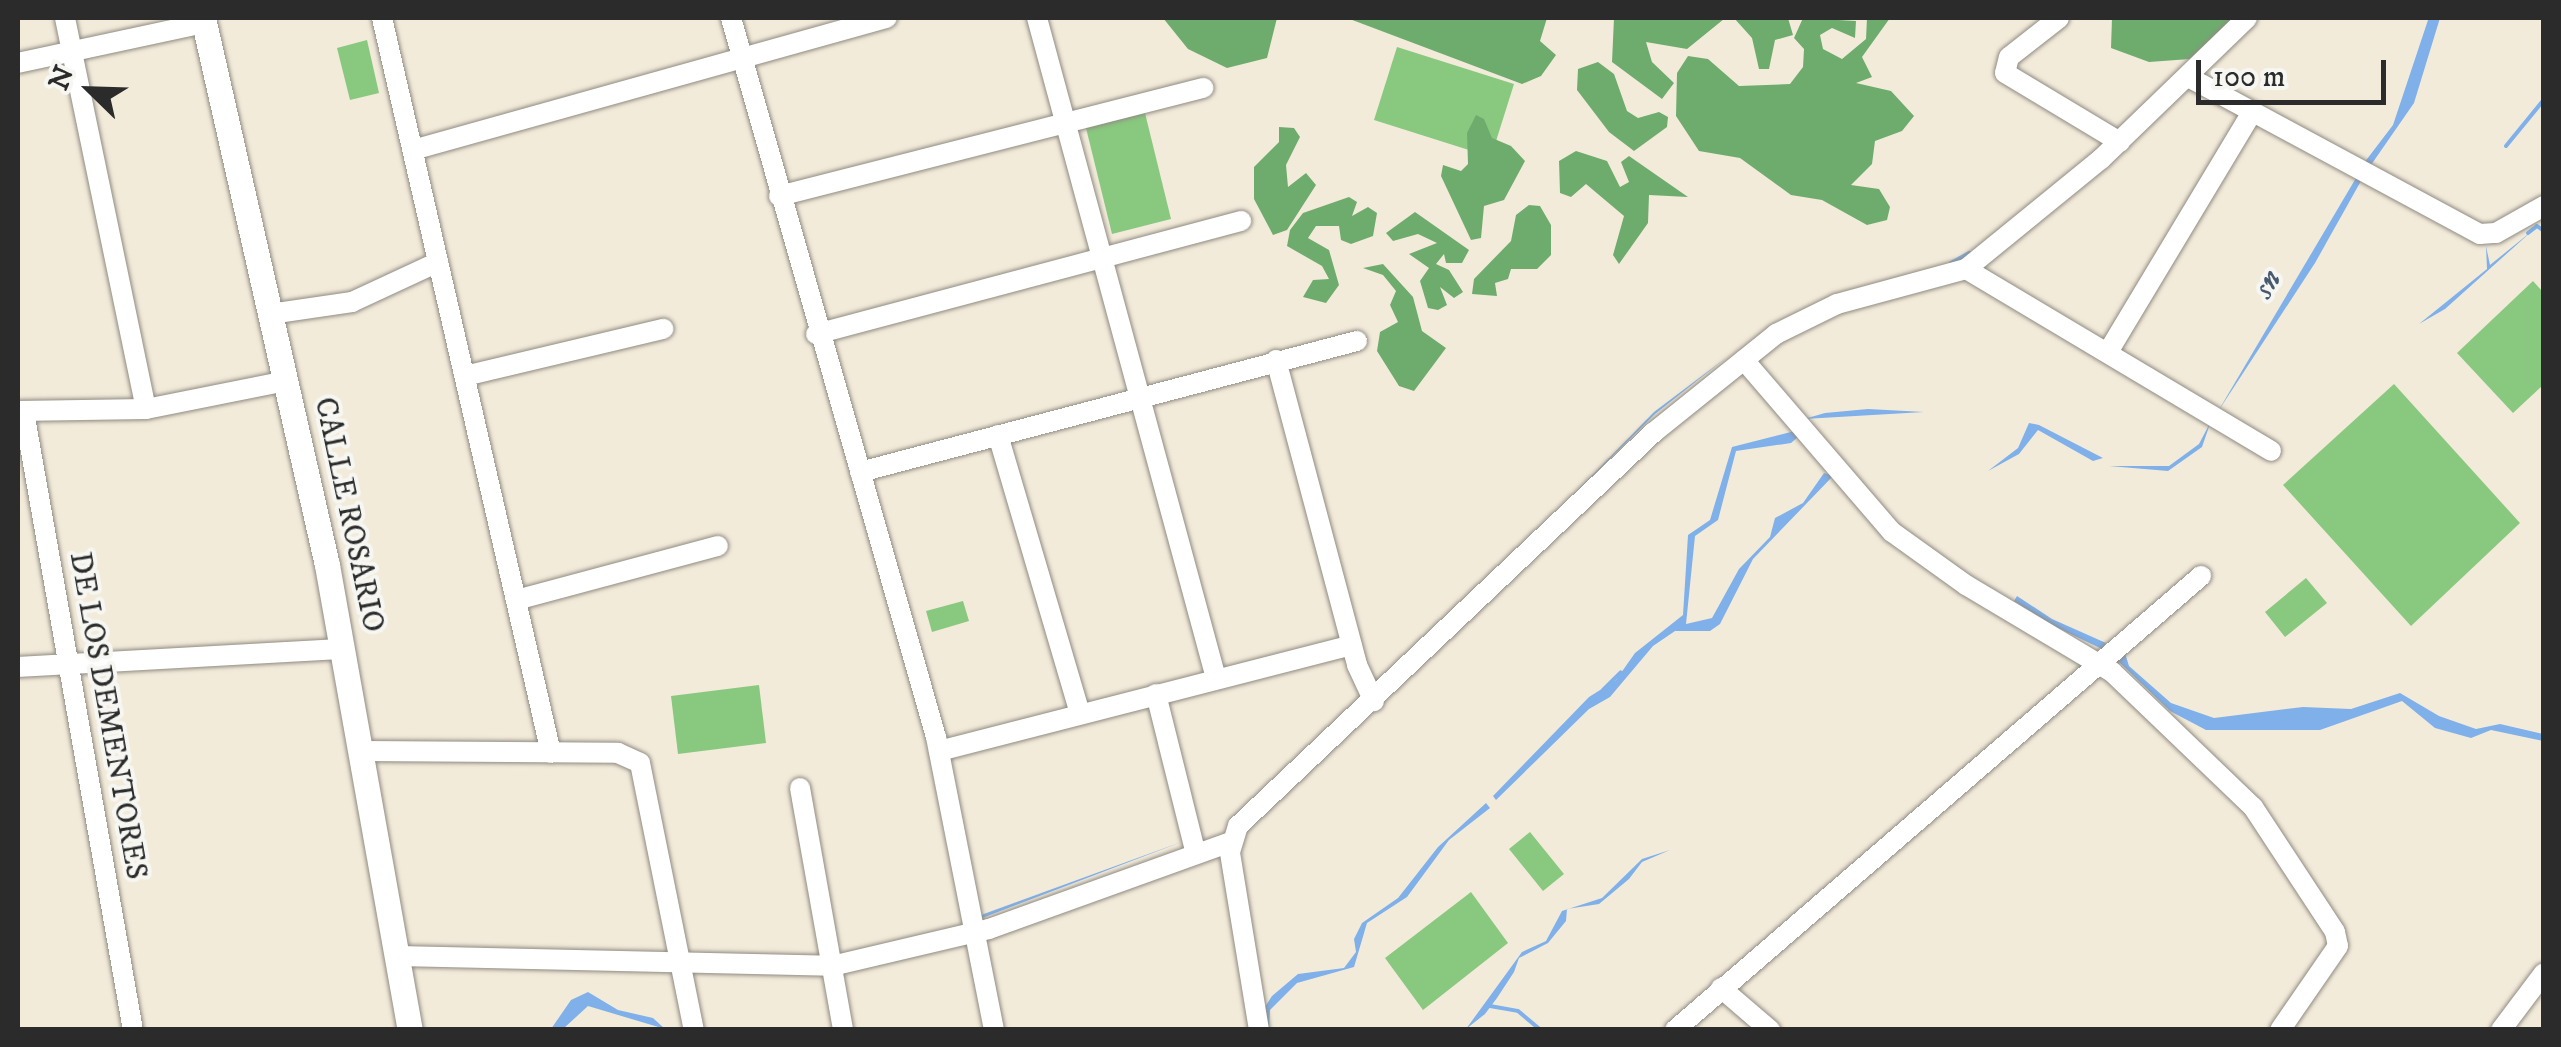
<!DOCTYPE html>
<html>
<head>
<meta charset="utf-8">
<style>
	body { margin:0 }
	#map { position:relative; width:2561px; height:1047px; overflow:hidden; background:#f3ebda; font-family:"IM FELL DW Pica",serif }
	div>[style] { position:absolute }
	.green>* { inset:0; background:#89c87f }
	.forest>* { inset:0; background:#6eac6e }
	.water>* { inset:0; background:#7fb0ea }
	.stream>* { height:4px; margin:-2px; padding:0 2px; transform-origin:2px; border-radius:2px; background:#7fb0ea }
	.roads { filter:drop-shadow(0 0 2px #8f8b82) drop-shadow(0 0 2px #8f8b82) }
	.minor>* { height:20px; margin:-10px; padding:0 10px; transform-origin:10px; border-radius:10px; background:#fff }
	.major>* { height:25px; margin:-12.5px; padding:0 12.5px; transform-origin:12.5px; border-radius:12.5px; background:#fff }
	span { translate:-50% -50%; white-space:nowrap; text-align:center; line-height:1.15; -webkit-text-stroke:8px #f6f6f2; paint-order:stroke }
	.street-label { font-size:30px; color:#2b2b2b }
	.water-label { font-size:32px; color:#485a6e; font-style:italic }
	.frame { position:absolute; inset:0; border:20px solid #2b2b2b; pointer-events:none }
	.north { position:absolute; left:40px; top:40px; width:100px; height:100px; -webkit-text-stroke:8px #f6f6f2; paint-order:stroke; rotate:293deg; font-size:28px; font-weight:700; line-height:40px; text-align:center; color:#2b2b2b }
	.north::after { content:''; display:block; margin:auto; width:35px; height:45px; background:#2b2b2b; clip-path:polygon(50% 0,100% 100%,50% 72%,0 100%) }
	.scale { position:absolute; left:2196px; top:60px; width:190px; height:45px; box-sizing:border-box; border:5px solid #2b2b2b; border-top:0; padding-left:12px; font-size:30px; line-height:35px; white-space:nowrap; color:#2b2b2b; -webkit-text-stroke:8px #f6f6f2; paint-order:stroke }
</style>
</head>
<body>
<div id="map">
	<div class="green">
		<i style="clip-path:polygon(367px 40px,379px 93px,350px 100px,337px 48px)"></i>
		<i style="clip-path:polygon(1397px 47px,1514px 84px,1491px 157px,1374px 120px)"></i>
		<i style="clip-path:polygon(1145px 113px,1171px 219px,1112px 234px,1086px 128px)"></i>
		<i style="clip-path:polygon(2533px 281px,2543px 292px,2543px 385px,2513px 413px,2457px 353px)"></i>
		<i style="clip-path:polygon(2394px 384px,2520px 523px,2411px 626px,2283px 485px)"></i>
		<i style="clip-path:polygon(2306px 578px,2327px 603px,2285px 637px,2265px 612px)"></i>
		<i style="clip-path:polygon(963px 601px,969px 621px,932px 632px,926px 611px)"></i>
		<i style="clip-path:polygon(759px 685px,766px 743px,678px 754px,671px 696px)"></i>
		<i style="clip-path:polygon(1530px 832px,1564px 874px,1543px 891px,1509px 849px)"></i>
		<i style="clip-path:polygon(1471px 892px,1508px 943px,1423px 1010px,1385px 958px)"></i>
	</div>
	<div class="forest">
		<i style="clip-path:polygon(1163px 18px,1277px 18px,1267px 58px,1227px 68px,1188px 49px)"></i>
		<i style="clip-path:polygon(1347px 18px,1547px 18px,1540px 41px,1556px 55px,1541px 76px,1522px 84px)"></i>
		<i style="clip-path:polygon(1614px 18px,1724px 18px,1724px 19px,1687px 49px,1646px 42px,1652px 62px,1674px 83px,1662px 99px,1612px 62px)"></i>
		<i style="clip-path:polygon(1734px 18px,1788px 18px,1793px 35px,1775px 40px,1769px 69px,1759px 69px,1752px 38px)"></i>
		<i style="clip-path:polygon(1803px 18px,1856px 21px,1855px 38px,1832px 28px,1820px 35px,1823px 49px,1842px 59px,1866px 39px,1867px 18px,1890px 18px,1862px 57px,1872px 77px,1856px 83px,1891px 91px,1914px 116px,1902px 131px,1875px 141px,1872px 164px,1851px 185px,1879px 189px,1890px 207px,1887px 220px,1867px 225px,1822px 200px,1791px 195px,1740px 158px,1699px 151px,1676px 116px,1677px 73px,1688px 56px,1708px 59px,1739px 86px,1790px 84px,1803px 67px,1804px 49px,1794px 38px)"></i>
		<i style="clip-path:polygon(2112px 18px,2233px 18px,2190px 59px,2149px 62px,2111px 48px)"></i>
		<i style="clip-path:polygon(1598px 62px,1614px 74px,1627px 111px,1638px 118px,1659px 112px,1668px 117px,1667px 127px,1634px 151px,1609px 132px,1577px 90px,1578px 69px)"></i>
		<i style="clip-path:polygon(1476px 115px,1484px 119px,1492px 138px,1511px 146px,1525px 161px,1504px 200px,1484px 206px,1481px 238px,1471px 240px,1441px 176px,1443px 165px,1461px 171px,1468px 164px,1467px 133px)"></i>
		<i style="clip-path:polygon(1279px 127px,1294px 128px,1300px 137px,1286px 165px,1288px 187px,1306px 173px,1316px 185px,1287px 230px,1273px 235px,1254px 199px,1254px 167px,1279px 142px)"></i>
		<i style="clip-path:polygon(1576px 151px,1607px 161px,1620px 187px,1629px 182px,1621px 162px,1629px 156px,1688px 197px,1649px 195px,1648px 223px,1619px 264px,1613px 255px,1624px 216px,1586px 184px,1571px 197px,1560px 193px,1559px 161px)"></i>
		<i style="clip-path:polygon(1349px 197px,1357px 202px,1352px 216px,1368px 207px,1377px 213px,1373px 236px,1351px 244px,1341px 240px,1339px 226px,1316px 226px,1308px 238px,1329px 250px,1339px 285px,1326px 303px,1303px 297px,1313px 280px,1329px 279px,1322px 266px,1287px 246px,1290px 230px,1303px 213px)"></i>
		<i style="clip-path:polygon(1529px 205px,1540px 206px,1551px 225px,1551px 255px,1537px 269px,1511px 269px,1508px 279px,1495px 283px,1497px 296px,1472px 294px,1474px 279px,1511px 241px,1516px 215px)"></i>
		<i style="clip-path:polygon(1415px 212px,1469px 250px,1462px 263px,1446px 263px,1444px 254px,1436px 264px,1449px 270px,1463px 292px,1454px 298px,1440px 287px,1447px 305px,1438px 310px,1428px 308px,1420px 281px,1429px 268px,1409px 254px,1437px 243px,1418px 234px,1393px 241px,1386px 233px)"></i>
		<i style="clip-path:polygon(1383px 264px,1413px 297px,1422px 331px,1446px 348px,1414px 391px,1399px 386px,1377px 351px,1380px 332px,1398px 322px,1390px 305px,1396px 291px,1383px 275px,1363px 268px)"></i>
	</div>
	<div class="water">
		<i style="clip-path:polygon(2440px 18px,2414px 103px,2371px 165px,2364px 163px,2393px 125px,2428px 20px)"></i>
		<i style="clip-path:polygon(2356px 178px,2361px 181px,2315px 263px,2217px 413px)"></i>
		<i style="clip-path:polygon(2532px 231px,2445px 309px,2419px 324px,2487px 269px,2486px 246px,2490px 265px)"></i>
		<i style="clip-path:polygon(1727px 357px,1655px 414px,1568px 500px,1654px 412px)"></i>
		<i style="clip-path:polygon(1868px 409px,1924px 412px,1804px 419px,1825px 413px)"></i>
		<i style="clip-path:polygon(2211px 421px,2202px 447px,2168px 471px,2109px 466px,2169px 466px,2199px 444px)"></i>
		<i style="clip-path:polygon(2029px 423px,2039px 425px,2103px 458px,2093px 461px,2038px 430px,2019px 454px,1988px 471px,2018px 448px)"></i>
		<i style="clip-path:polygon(1795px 431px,1799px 436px,1791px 443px,1736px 451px,1718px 520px,1695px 536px,1686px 624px,1712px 618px,1739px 569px,1770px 537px,1775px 518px,1803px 503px,1824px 473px,1833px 476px,1753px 559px,1720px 624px,1710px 631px,1675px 631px,1653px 646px,1610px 697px,1589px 709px,1496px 800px,1493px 796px,1589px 697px,1616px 680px,1635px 653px,1683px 615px,1688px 535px,1710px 520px,1732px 447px)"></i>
		<i style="clip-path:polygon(2017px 596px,2052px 619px,2106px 643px,2102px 649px,2054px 626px,2014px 601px)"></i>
		<i style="clip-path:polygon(2124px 650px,2129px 666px,2171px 703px,2214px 718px,2303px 707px,2351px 709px,2400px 693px,2439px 716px,2476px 729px,2500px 724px,2543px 734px,2543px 741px,2491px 730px,2471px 738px,2435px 728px,2402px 701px,2320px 730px,2206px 730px,2170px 711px,2117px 660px)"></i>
		<i style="clip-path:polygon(1486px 803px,1490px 808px,1449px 840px,1407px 897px,1367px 923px,1354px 967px,1297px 983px,1270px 1010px,1269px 1029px,1263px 1030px,1263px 1010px,1272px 996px,1298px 974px,1344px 968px,1356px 952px,1354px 939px,1362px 923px,1398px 898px,1438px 847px)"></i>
		<i style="clip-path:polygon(1184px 841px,982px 918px,985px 935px,981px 915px)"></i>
		<i style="clip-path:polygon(1670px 850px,1642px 862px,1629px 879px,1599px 904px,1567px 909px,1566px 921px,1548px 943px,1519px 958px,1514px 972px,1497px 998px,1485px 1014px,1466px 1029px,1522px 952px,1546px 941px,1562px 911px,1602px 898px,1642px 859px)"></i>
		<i style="clip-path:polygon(588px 992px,618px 1010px,653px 1018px,665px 1029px,588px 1006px,563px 1029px,551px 1029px,571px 1000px)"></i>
	</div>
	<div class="stream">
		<i style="left:2506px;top:146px;width:57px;rotate:-50.7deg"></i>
		<i style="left:2528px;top:233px;width:11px;rotate:-38deg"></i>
		<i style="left:2537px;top:226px;width:9px;rotate:36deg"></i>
		<i style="left:1951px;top:263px;width:21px;rotate:-29deg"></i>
		<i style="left:1603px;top:690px;width:25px;rotate:-45deg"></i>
		<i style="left:1490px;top:1006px;width:28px;rotate:10deg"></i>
		<i style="left:1518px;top:1011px;width:30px;rotate:40deg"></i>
	</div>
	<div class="roads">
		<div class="minor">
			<i style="left:65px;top:18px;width:399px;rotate:78.3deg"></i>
			<i style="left:382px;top:18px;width:754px;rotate:77.05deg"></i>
			<i style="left:731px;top:18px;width:748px;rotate:74.09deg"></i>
			<i style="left:936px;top:737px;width:299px;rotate:78.8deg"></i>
			<i style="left:1037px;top:18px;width:684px;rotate:74.83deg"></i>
			<i style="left:2059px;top:18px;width:63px;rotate:142deg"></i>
			<i style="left:2009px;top:57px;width:16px;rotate:104deg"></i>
			<i style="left:2005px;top:73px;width:134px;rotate:31deg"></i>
			<i style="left:18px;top:63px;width:190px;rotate:-12.1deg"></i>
			<i style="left:2190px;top:78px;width:329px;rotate:28.3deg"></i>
			<i style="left:2480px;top:234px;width:16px;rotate:-4deg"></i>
			<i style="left:2496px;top:233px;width:55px;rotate:-29.4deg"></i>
			<i style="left:413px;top:150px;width:492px;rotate:-15.6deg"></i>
			<i style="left:779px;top:196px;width:438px;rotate:-14.3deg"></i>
			<i style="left:1966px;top:269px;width:355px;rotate:30.8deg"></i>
			<i style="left:270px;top:314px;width:83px;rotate:-8.3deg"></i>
			<i style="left:352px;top:302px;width:95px;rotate:-24.9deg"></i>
			<i style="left:816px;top:334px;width:440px;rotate:-14.9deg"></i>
			<i style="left:2108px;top:352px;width:280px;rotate:-59deg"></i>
			<i style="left:1276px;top:360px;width:316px;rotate:75.1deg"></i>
			<i style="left:1357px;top:665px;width:40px;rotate:65deg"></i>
			<i style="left:1744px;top:360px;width:227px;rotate:49.3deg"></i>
			<i style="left:1892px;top:532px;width:91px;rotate:35.6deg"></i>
			<i style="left:1966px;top:585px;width:170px;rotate:30.8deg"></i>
			<i style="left:2112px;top:672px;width:195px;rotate:43.8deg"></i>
			<i style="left:2253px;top:807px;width:149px;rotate:56.7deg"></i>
			<i style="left:2335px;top:932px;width:14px;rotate:78deg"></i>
			<i style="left:2338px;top:946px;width:102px;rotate:124.6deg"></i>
			<i style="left:465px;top:376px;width:204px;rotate:-13.4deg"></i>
			<i style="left:18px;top:411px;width:128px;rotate:-0.9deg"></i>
			<i style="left:146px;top:409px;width:143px;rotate:-11.3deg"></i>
			<i style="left:24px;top:412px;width:628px;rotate:80deg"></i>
			<i style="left:998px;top:435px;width:291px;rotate:73.6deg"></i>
			<i style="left:860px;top:472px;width:514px;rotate:-14.77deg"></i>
			<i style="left:516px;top:600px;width:209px;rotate:-15deg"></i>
			<i style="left:18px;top:667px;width:326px;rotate:-3.2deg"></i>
			<i style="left:1156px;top:694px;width:161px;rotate:76deg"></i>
			<i style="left:362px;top:751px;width:256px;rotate:0.4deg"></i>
			<i style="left:618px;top:753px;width:24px;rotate:24deg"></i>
			<i style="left:640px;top:763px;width:272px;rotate:78.6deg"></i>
			<i style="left:939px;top:751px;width:426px;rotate:-14.4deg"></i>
			<i style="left:800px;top:788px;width:246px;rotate:79.9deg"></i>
			<i style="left:397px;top:956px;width:435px;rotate:1.3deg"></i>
			<i style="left:832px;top:966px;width:161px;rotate:-13.3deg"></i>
			<i style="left:989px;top:929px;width:256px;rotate:-19.8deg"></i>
			<i style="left:1721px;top:988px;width:65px;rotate:40.6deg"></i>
			<i style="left:1259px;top:1030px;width:180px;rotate:-99.3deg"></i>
			<i style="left:1230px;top:852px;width:27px;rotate:-73deg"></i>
			<i style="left:1238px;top:826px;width:572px;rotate:-43.44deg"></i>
			<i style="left:1653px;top:433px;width:158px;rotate:-38.8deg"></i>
			<i style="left:1776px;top:334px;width:68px;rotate:-26.2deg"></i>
			<i style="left:1837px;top:304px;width:134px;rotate:-15.2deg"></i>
			<i style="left:1966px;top:269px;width:174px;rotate:-39.2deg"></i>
			<i style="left:2101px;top:159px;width:203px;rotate:-44deg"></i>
			<i style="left:1675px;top:1030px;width:695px;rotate:-40.8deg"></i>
			<i style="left:2501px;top:1030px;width:71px;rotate:-53deg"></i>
		</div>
		<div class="major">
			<i style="left:203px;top:18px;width:561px;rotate:77.23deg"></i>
			<i style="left:327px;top:565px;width:472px;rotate:79.9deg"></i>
		</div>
	</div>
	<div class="street-label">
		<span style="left:348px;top:515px;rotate:78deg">CALLE ROSARIO</span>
		<span style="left:107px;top:716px;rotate:80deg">DE LOS DEMENTORES</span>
	</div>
	<div class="water-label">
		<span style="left:2268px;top:284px;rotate:-59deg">sn</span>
	</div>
	<div class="frame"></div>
	<div class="north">N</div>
	<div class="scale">100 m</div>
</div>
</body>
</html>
